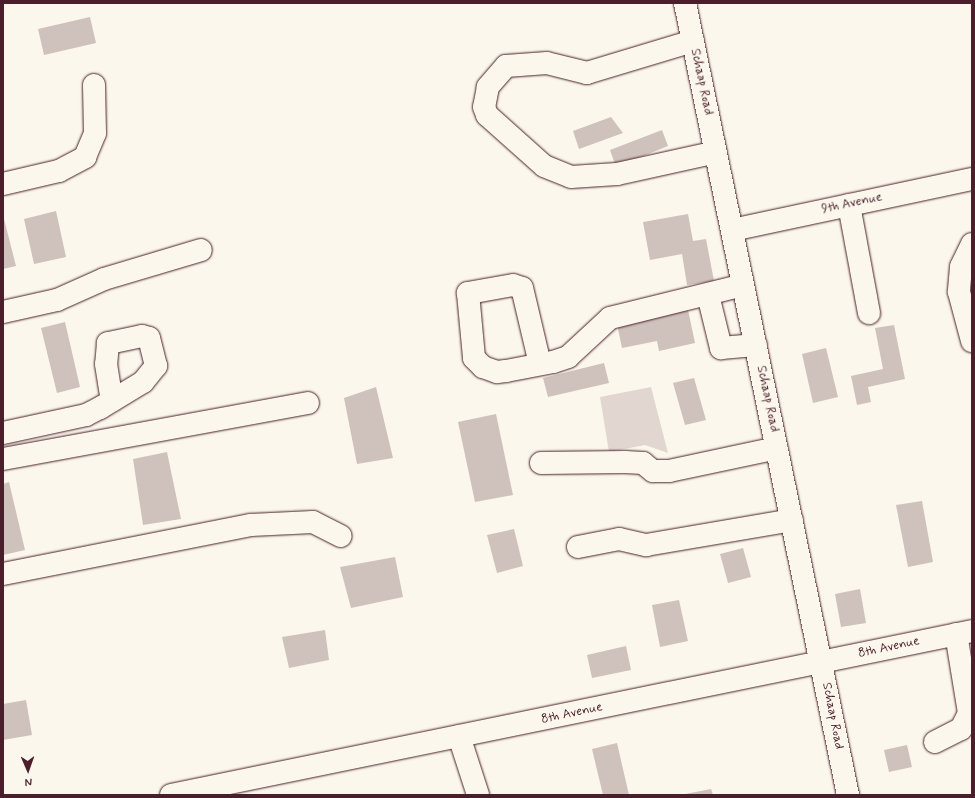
<!DOCTYPE html>
<html>
<head>
<meta charset="utf-8">
<style>
	body { margin:0 }
	#map { position:relative; width:975px; height:798px; overflow:hidden; background:#fbf7ec; font-family:Mynerve,sans-serif }
	div>[style] { position:absolute }
	.green>* { inset:0; background:#e2d7d0 }
	.building>* { inset:0; background:#cfc2bc }
	.roads { filter:drop-shadow(0 0 1px #4a1f2b) drop-shadow(0 0 1px #4a1f2b) }
	.minor>* { height:22px; margin:-11px; padding:0 11px; transform-origin:11px; border-radius:11px; background:#fbf7ec }
	span { translate:-50% -50%; white-space:nowrap; text-align:center; line-height:1.15; -webkit-text-stroke:3px #fbf7ec; paint-order:stroke }
	.street-label { font-size:13px; color:#4a1f2b }
	.frame { position:absolute; inset:0; border:4px solid #4a1f2b; pointer-events:none }
	.north { position:absolute; left:8px; top:750px; width:40px; height:40px; -webkit-text-stroke:3px #fbf7ec; paint-order:stroke; rotate:178deg; font-size:11px; font-weight:700; line-height:16px; text-align:center; color:#4a1f2b }
	.north::after { content:''; display:block; margin:auto; width:14px; height:18px; background:#4a1f2b; clip-path:polygon(50% 0,100% 100%,50% 72%,0 100%) }
</style>
</head>
<body>
<div id="map">
	<div class="green">
		<i style="clip-path:polygon(651px 387px,668px 453px,645px 445px,609px 452px,600px 397px)"></i>
	</div>
	<div class="building">
		<i style="clip-path:polygon(90px 17px,96px 43px,44px 55px,38px 29px)"></i>
		<i style="clip-path:polygon(611px 117px,623px 133px,579px 149px,573px 131px)"></i>
		<i style="clip-path:polygon(662px 130px,668px 146px,616px 167px,610px 150px)"></i>
		<i style="clip-path:polygon(56px 211px,66px 257px,34px 264px,24px 219px)"></i>
		<i style="clip-path:polygon(688px 214px,693px 241px,706px 239px,714px 281px,687px 285px,682px 254px,650px 260px,643px 222px)"></i>
		<i style="clip-path:polygon(3px 215px,16px 266px,3px 269px)"></i>
		<i style="clip-path:polygon(969px 277px,972px 277px,972px 321px)"></i>
		<i style="clip-path:polygon(688px 310px,695px 343px,659px 351px,657px 341px,622px 348px,617px 324px)"></i>
		<i style="clip-path:polygon(65px 322px,80px 387px,57px 393px,41px 328px)"></i>
		<i style="clip-path:polygon(894px 325px,905px 379px,868px 387px,871px 402px,857px 405px,851px 376px,883px 369px,875px 328px)"></i>
		<i style="clip-path:polygon(826px 348px,838px 397px,813px 403px,802px 354px)"></i>
		<i style="clip-path:polygon(604px 363px,609px 383px,548px 397px,543px 378px)"></i>
		<i style="clip-path:polygon(694px 378px,706px 420px,685px 425px,673px 383px)"></i>
		<i style="clip-path:polygon(376px 387px,393px 458px,357px 464px,344px 398px)"></i>
		<i style="clip-path:polygon(496px 414px,513px 495px,475px 502px,458px 422px)"></i>
		<i style="clip-path:polygon(167px 452px,181px 519px,143px 525px,133px 459px)"></i>
		<i style="clip-path:polygon(9px 482px,25px 550px,3px 555px,3px 484px)"></i>
		<i style="clip-path:polygon(922px 501px,933px 562px,908px 567px,896px 505px)"></i>
		<i style="clip-path:polygon(514px 529px,523px 566px,497px 573px,487px 535px)"></i>
		<i style="clip-path:polygon(743px 548px,751px 577px,728px 583px,720px 554px)"></i>
		<i style="clip-path:polygon(395px 557px,403px 597px,351px 608px,340px 567px)"></i>
		<i style="clip-path:polygon(860px 589px,866px 623px,841px 627px,835px 594px)"></i>
		<i style="clip-path:polygon(679px 600px,688px 641px,660px 647px,652px 605px)"></i>
		<i style="clip-path:polygon(325px 630px,329px 660px,289px 668px,282px 637px)"></i>
		<i style="clip-path:polygon(626px 646px,631px 670px,592px 678px,587px 655px)"></i>
		<i style="clip-path:polygon(26px 700px,32px 735px,3px 740px,3px 704px)"></i>
		<i style="clip-path:polygon(617px 743px,629px 795px,603px 795px,592px 749px)"></i>
		<i style="clip-path:polygon(907px 745px,912px 767px,889px 772px,884px 750px)"></i>
		<i style="clip-path:polygon(711px 789px,713px 795px,685px 795px,685px 794px)"></i>
	</div>
	<div class="roads">
		<div class="minor">
			<i style="left:685px;top:3px;width:809px;rotate:78.37deg"></i>
			<i style="left:693px;top:41px;width:111px;rotate:163.2deg"></i>
			<i style="left:587px;top:73px;width:41px;rotate:-166deg"></i>
			<i style="left:547px;top:63px;width:41px;rotate:175.8deg"></i>
			<i style="left:506px;top:66px;width:28px;rotate:131deg"></i>
			<i style="left:488px;top:87px;width:20px;rotate:101deg"></i>
			<i style="left:484px;top:107px;width:9px;rotate:69deg"></i>
			<i style="left:487px;top:115px;width:76px;rotate:41.8deg"></i>
			<i style="left:544px;top:166px;width:29px;rotate:22deg"></i>
			<i style="left:571px;top:177px;width:46px;rotate:-3.7deg"></i>
			<i style="left:617px;top:174px;width:101px;rotate:-12.5deg"></i>
			<i style="left:3px;top:184px;width:57px;rotate:-13.1deg"></i>
			<i style="left:59px;top:171px;width:30px;rotate:-28deg"></i>
			<i style="left:85px;top:157px;width:26px;rotate:-67deg"></i>
			<i style="left:95px;top:133px;width:48px;rotate:-91.2deg"></i>
			<i style="left:849px;top:205px;width:110px;rotate:79.5deg"></i>
			<i style="left:732px;top:230px;width:245px;rotate:-12deg"></i>
			<i style="left:972px;top:244px;width:25px;rotate:116deg"></i>
			<i style="left:961px;top:267px;width:25px;rotate:95deg"></i>
			<i style="left:959px;top:292px;width:51px;rotate:75.1deg"></i>
			<i style="left:708px;top:295px;width:55px;rotate:76.2deg"></i>
			<i style="left:721px;top:348px;width:35px;rotate:-5deg"></i>
			<i style="left:3px;top:312px;width:55px;rotate:-12.5deg"></i>
			<i style="left:57px;top:300px;width:51px;rotate:-24.1deg"></i>
			<i style="left:104px;top:279px;width:101px;rotate:-16.6deg"></i>
			<i style="left:540px;top:364px;width:78px;rotate:-103.3deg"></i>
			<i style="left:522px;top:288px;width:9px;rotate:-162deg"></i>
			<i style="left:513px;top:285px;width:46px;rotate:169.9deg"></i>
			<i style="left:468px;top:293px;width:65px;rotate:84.7deg"></i>
			<i style="left:474px;top:358px;width:13px;rotate:45deg"></i>
			<i style="left:483px;top:367px;width:15px;rotate:20deg"></i>
			<i style="left:497px;top:372px;width:9px;rotate:-6deg"></i>
			<i style="left:506px;top:371px;width:48px;rotate:-10.8deg"></i>
			<i style="left:553px;top:362px;width:16px;rotate:-18deg"></i>
			<i style="left:568px;top:357px;width:57px;rotate:-42.9deg"></i>
			<i style="left:610px;top:318px;width:137px;rotate:-13.9deg"></i>
			<i style="left:3px;top:433px;width:85px;rotate:-12.2deg"></i>
			<i style="left:86px;top:415px;width:16px;rotate:-27deg"></i>
			<i style="left:100px;top:408px;width:50px;rotate:-31.2deg"></i>
			<i style="left:143px;top:382px;width:21px;rotate:-51deg"></i>
			<i style="left:156px;top:366px;width:29px;rotate:-104deg"></i>
			<i style="left:149px;top:338px;width:7px;rotate:-164deg"></i>
			<i style="left:142px;top:336px;width:35px;rotate:168deg"></i>
			<i style="left:108px;top:343px;width:21px;rotate:95deg"></i>
			<i style="left:106px;top:364px;width:37px;rotate:81deg"></i>
			<i style="left:3px;top:459px;width:310px;rotate:-10.4deg"></i>
			<i style="left:541px;top:463px;width:84px;rotate:-0.7deg"></i>
			<i style="left:625px;top:462px;width:18px;rotate:3deg"></i>
			<i style="left:643px;top:463px;width:13px;rotate:39deg"></i>
			<i style="left:653px;top:471px;width:16px"></i>
			<i style="left:669px;top:471px;width:110px;rotate:-12deg"></i>
			<i style="left:578px;top:547px;width:42px;rotate:-11deg"></i>
			<i style="left:619px;top:539px;width:28px;rotate:13deg"></i>
			<i style="left:646px;top:545px;width:148px;rotate:-9.7deg"></i>
			<i style="left:3px;top:574px;width:253px;rotate:-11.2deg"></i>
			<i style="left:251px;top:525px;width:62px;rotate:-2.8deg"></i>
			<i style="left:313px;top:522px;width:31px;rotate:27deg"></i>
			<i style="left:459px;top:736px;width:62px;rotate:72.1deg"></i>
			<i style="left:935px;top:742px;width:29px;rotate:-27deg"></i>
			<i style="left:961px;top:729px;width:18px;rotate:-63deg"></i>
			<i style="left:969px;top:713px;width:80px;rotate:-99.3deg"></i>
			<i style="left:171px;top:795px;width:818px;rotate:-11.57deg"></i>
		</div>
	</div>
	<div class="street-label">
		<span style="left:701px;top:82px;rotate:78deg">Schaap Road</span>
		<span style="left:852px;top:204px;rotate:-12deg">9th Avenue</span>
		<span style="left:767px;top:399px;rotate:78deg">Schaap Road</span>
		<span style="left:889px;top:648px;rotate:-12deg">8th Avenue</span>
		<span style="left:572px;top:714px;rotate:-12deg">8th Avenue</span>
		<span style="left:832px;top:716px;rotate:79deg">Schaap Road</span>
	</div>
	<div class="frame"></div>
	<div class="north">N</div>
</div>
</body>
</html>
